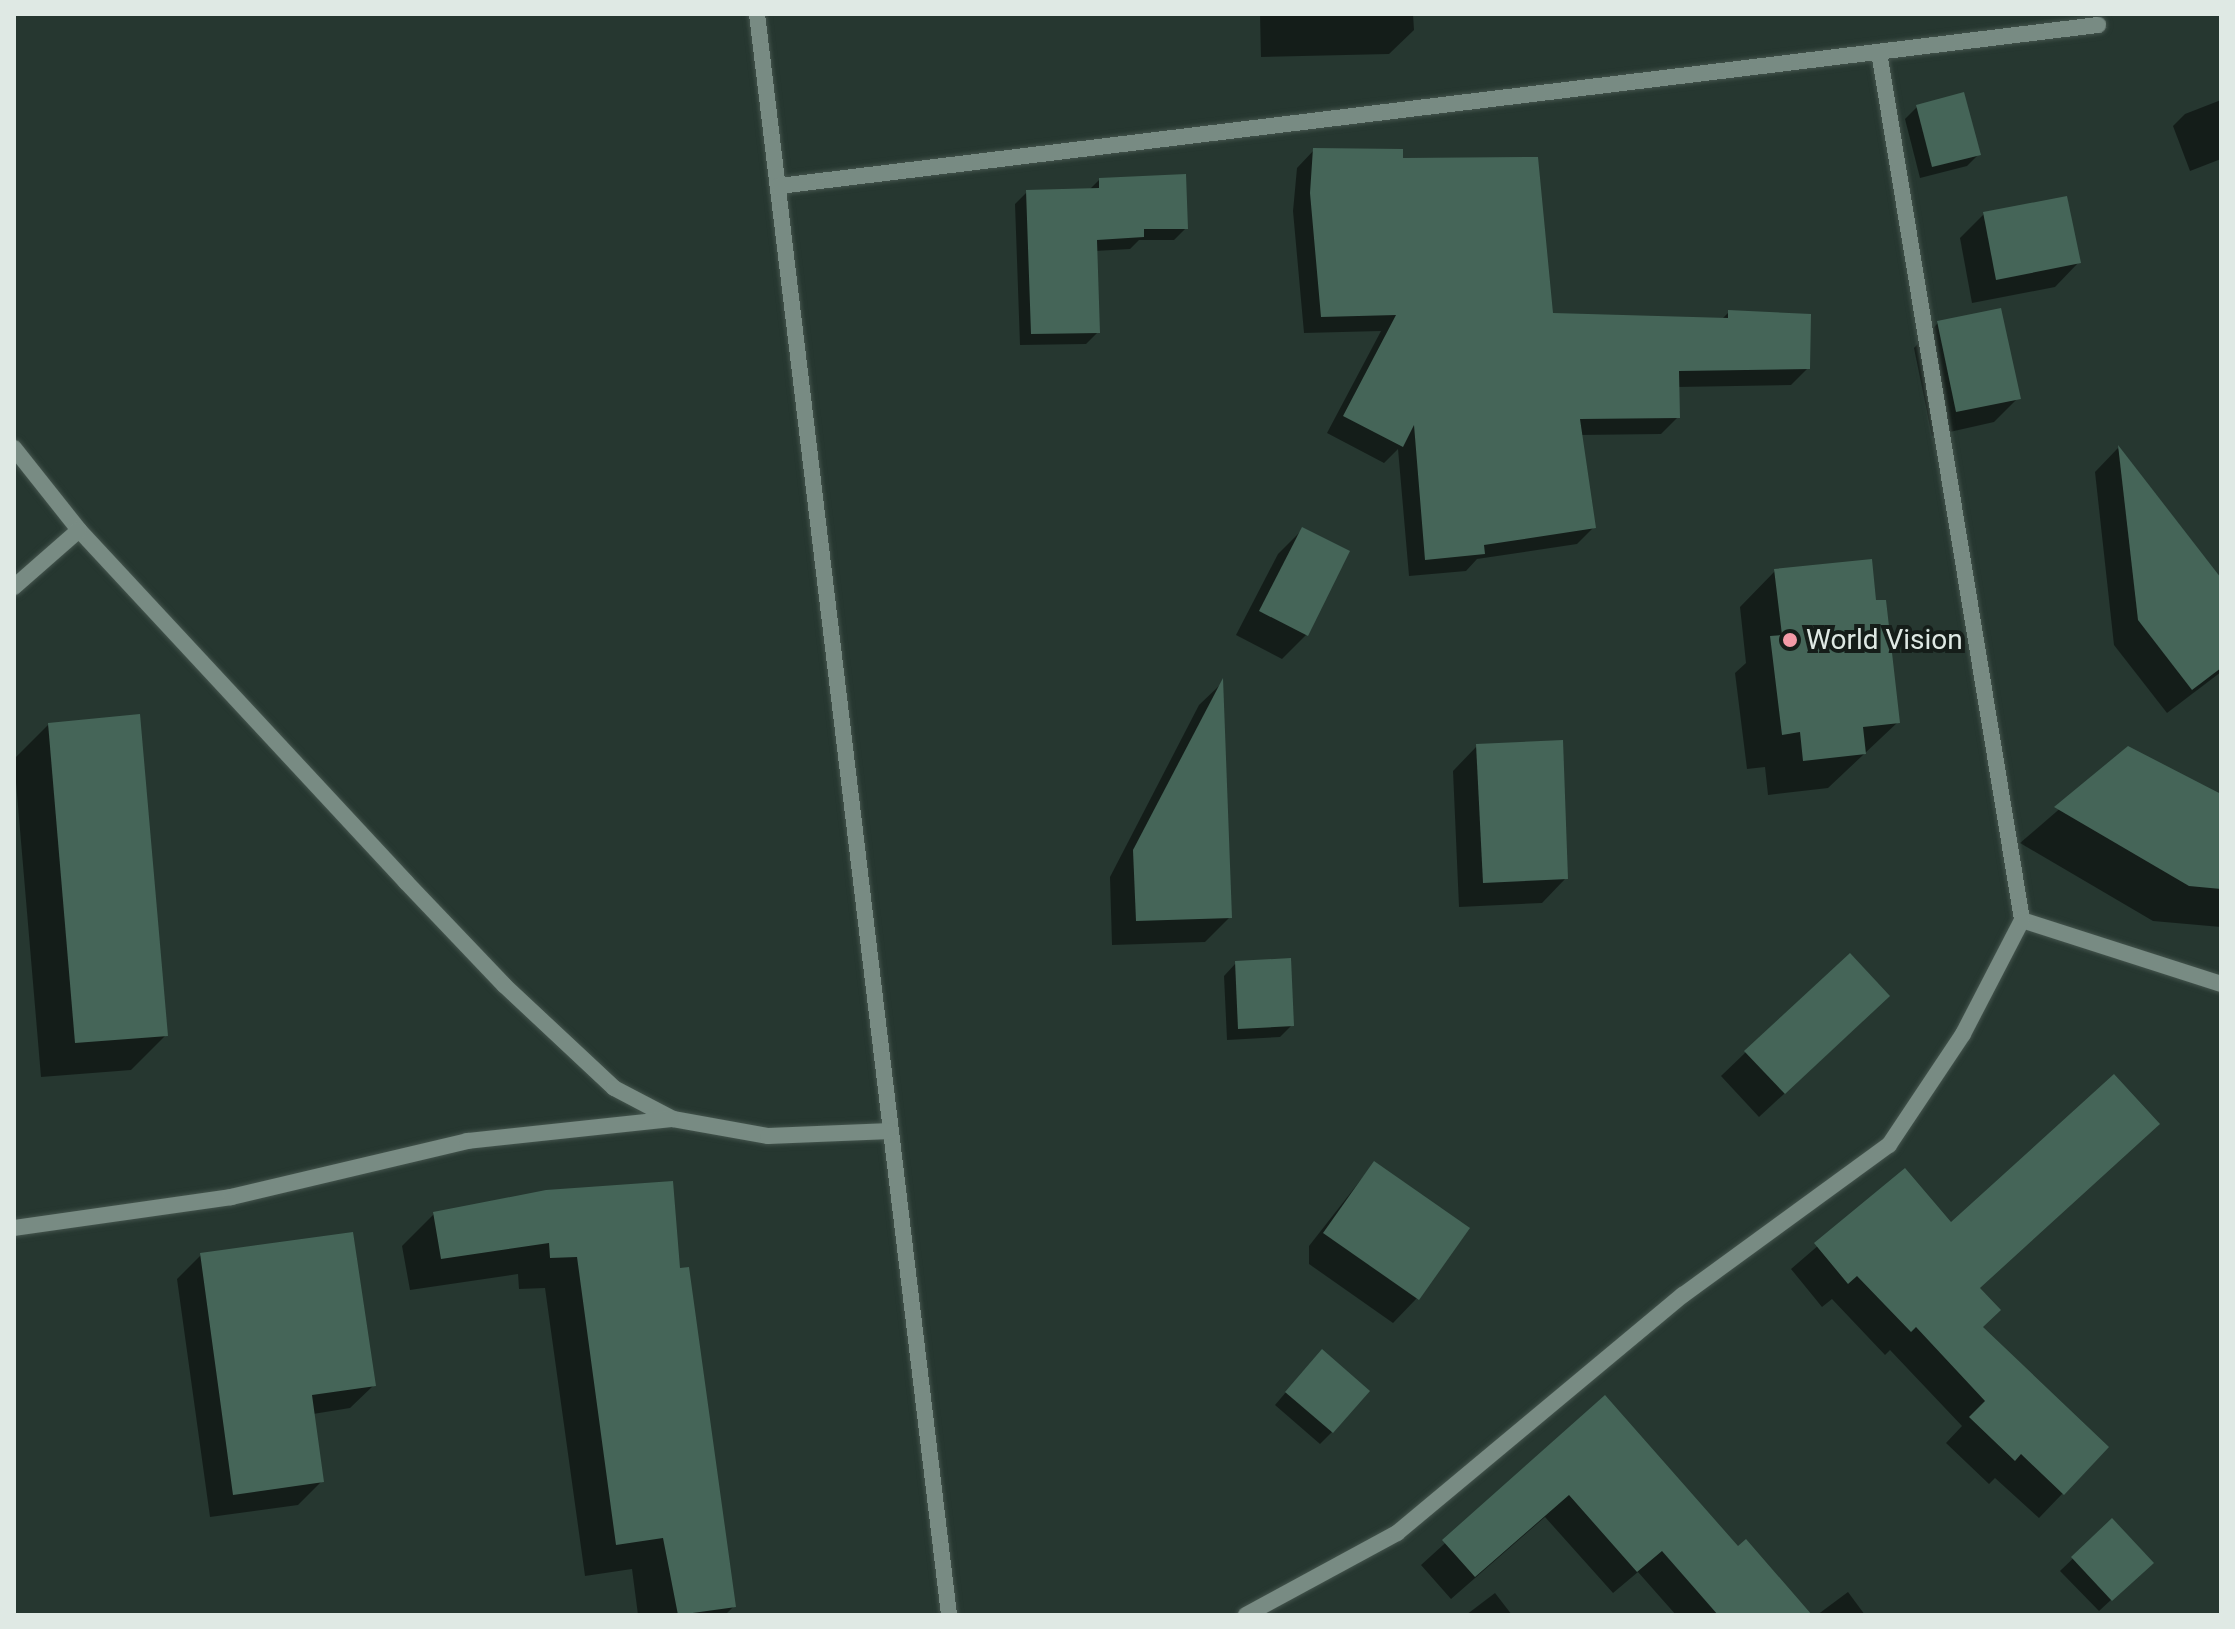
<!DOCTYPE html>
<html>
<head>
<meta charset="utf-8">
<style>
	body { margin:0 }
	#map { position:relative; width:2235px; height:1629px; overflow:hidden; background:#263730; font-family:Roboto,sans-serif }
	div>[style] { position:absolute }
	.shadow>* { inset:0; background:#0007 }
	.building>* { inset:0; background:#456558 }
	.roads { filter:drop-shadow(0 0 2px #44544d) drop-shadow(0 0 2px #44544d) }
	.minor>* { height:16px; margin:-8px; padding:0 8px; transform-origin:8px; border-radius:8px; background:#788b83 }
	.dots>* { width:22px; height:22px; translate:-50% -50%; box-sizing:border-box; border:4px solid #151d19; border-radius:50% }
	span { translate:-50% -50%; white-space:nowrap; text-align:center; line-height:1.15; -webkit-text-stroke:8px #151d19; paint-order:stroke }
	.poi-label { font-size:28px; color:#dfe9e4 }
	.left { translate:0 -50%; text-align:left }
	.frame { position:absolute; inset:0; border:16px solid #dfe9e4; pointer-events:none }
</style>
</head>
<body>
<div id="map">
	<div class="shadow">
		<i style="clip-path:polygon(1260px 14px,1413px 14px,1414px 30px,1389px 54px,1261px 57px)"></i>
		<i style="clip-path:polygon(2221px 100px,2221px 159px,2190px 171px,2173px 126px,2185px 114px)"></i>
		<i style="clip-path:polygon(1917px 107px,1979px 154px,1967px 166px,1920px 178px,1905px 119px)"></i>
		<i style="clip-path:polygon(1314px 150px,1401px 160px,1551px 315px,1721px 320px,1729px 312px,1808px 368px,1791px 385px,1677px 387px,1678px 417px,1661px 434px,1580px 435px,1594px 527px,1577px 544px,1477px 559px,1466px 571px,1409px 576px,1398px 449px,1384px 463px,1327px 433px,1381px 331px,1304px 333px,1293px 211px,1297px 168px)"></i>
		<i style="clip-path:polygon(1099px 180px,1186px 228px,1174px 240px,1139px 240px,1130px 249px,1095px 251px,1098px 332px,1086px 344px,1020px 345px,1015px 204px,1027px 192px,1089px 190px)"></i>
		<i style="clip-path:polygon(1984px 214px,2079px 262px,2055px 287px,1972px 303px,1960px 238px)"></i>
		<i style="clip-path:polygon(1938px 323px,2018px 398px,1994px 422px,1932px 436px,1914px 348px)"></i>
		<i style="clip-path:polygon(2118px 448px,2221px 582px,2221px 672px,2167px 713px,2114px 645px,2095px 472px)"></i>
		<i style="clip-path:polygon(1303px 529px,1306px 635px,1282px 659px,1236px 635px,1278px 554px)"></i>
		<i style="clip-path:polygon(1775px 571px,1875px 602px,1898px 722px,1828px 788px,1768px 795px,1765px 767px,1747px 769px,1735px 673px,1746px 663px,1740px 607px)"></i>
		<i style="clip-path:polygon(1222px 683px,1230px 917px,1205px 942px,1112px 945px,1110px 877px,1199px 705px)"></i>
		<i style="clip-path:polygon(48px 725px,166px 1035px,131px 1070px,41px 1077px,14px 759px)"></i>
		<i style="clip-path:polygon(1477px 746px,1566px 878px,1542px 903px,1459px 907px,1453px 771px)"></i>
		<i style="clip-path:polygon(2129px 749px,2221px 796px,2221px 927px,2153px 921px,2020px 843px)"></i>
		<i style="clip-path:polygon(1236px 963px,1292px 1025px,1280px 1037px,1227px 1040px,1224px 976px)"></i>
		<i style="clip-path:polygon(1863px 1021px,1759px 1117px,1721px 1076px,1746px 1052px)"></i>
		<i style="clip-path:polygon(1374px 1163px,1417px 1298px,1393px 1323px,1309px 1264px,1309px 1246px)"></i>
		<i style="clip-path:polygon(1905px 1171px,1978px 1289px,1981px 1328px,2063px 1493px,2039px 1518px,1995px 1478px,1989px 1484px,1946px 1443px,1962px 1426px,1890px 1350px,1885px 1355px,1832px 1299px,1822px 1307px,1791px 1269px)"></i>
		<i style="clip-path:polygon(434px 1214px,678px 1270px,734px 1606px,725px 1615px,638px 1615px,632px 1569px,585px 1576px,545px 1288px,519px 1289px,518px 1274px,410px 1290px,402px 1246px)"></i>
		<i style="clip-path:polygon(201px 1255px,374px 1385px,350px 1408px,313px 1414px,322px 1481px,298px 1505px,210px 1517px,177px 1279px)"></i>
		<i style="clip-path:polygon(1310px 1364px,1332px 1432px,1320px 1444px,1275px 1405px)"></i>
		<i style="clip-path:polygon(1605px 1398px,1738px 1549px,1810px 1615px,1676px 1615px,1638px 1572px,1613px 1593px,1545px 1517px,1451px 1599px,1421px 1565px)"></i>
		<i style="clip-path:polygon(2112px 1521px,2139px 1574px,2099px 1611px,2060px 1571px)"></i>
		<i style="clip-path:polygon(1848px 1592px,1865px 1615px,1817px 1615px)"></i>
		<i style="clip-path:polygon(1495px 1593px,1512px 1615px,1466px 1615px)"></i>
	</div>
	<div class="building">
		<i style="clip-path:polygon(1964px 92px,1981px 155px,1932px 167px,1916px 105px)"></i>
		<i style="clip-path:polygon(1313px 148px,1403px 149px,1403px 158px,1538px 157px,1553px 313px,1728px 318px,1728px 310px,1811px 314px,1810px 369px,1679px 371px,1680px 418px,1580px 419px,1596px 528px,1484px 545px,1485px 554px,1425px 560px,1414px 425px,1403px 447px,1343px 416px,1396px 315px,1321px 317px,1310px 193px)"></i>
		<i style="clip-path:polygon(1186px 174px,1188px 229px,1144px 229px,1144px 237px,1097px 240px,1100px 333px,1031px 334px,1026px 190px,1099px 188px,1099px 178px)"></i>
		<i style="clip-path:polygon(2067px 196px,2081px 263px,1996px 280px,1983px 212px)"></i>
		<i style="clip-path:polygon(2001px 308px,2021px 399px,1956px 412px,1937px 321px)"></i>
		<i style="clip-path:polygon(2118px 445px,2221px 578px,2221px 668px,2192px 690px,2138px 620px)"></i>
		<i style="clip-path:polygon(1302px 527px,1350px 551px,1308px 636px,1259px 611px)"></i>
		<i style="clip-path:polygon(1872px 559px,1876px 600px,1886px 600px,1900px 723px,1863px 727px,1866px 754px,1803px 761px,1800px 732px,1782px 735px,1770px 636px,1782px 635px,1774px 569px)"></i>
		<i style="clip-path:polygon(1223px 678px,1232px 918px,1136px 921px,1133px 850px)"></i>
		<i style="clip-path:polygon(140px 714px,168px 1036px,75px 1043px,48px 723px)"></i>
		<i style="clip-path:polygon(1563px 740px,1568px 879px,1483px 883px,1476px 744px)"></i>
		<i style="clip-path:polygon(2128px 746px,2221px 794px,2221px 889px,2189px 886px,2054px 807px)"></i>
		<i style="clip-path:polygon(1850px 953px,1890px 996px,1785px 1094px,1744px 1051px)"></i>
		<i style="clip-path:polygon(1291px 958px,1294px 1026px,1238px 1029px,1235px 961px)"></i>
		<i style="clip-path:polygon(2114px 1074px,2160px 1124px,1980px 1288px,2001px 1310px,1983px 1327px,2109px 1447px,2064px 1495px,2021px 1454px,2015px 1461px,1969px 1417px,1985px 1401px,1916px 1327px,1911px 1332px,1857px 1276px,1848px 1284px,1814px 1243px,1905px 1168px,1951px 1222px)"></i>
		<i style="clip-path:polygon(1374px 1161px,1470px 1228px,1419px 1300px,1323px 1233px)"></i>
		<i style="clip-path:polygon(673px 1181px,680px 1268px,689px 1267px,736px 1607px,678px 1615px,663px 1538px,616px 1545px,577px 1257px,550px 1258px,549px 1243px,441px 1259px,433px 1212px,546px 1190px)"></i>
		<i style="clip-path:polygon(353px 1232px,376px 1386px,312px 1395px,324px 1482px,233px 1495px,200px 1253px)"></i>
		<i style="clip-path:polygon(1322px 1349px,1370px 1391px,1333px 1433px,1285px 1392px)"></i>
		<i style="clip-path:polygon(1605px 1395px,1738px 1546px,1746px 1539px,1812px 1615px,1718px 1615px,1662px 1551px,1637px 1572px,1569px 1495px,1475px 1577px,1442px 1540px)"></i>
		<i style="clip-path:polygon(2112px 1518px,2154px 1563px,2112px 1601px,2071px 1557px)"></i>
	</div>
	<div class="roads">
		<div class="minor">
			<i style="left:757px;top:14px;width:1612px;rotate:83.16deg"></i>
			<i style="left:1879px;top:52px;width:880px;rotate:80.64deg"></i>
			<i style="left:2022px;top:920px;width:209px;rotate:17.8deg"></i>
			<i style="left:779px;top:186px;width:1329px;rotate:-6.96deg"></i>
			<i style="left:14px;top:448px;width:105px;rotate:51.6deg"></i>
			<i style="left:79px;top:530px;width:480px;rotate:47.1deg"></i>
			<i style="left:406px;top:882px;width:142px;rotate:46.4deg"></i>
			<i style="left:504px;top:985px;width:151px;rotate:43.1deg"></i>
			<i style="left:614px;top:1088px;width:67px;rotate:27.7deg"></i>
			<i style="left:673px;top:1119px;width:97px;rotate:10.1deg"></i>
			<i style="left:768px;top:1136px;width:123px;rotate:-2.3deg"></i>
			<i style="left:14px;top:587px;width:86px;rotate:-41.2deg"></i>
			<i style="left:14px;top:1228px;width:219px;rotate:-8.1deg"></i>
			<i style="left:231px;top:1197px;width:243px;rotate:-13.3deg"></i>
			<i style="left:467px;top:1141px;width:207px;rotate:-6.1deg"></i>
			<i style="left:1246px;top:1615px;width:172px;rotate:-28.5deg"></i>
			<i style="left:1397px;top:1533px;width:372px;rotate:-39.8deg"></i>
			<i style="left:1683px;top:1295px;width:255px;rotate:-36.1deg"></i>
			<i style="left:1889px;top:1145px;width:133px;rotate:-56.3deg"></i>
			<i style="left:1963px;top:1034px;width:128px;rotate:-62.6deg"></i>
		</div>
	</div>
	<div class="dots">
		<i style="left:1790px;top:640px;background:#f39aa7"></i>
	</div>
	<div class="poi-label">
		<span class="left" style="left:1806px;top:640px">World Vision</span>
	</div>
	<div class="frame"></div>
</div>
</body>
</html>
